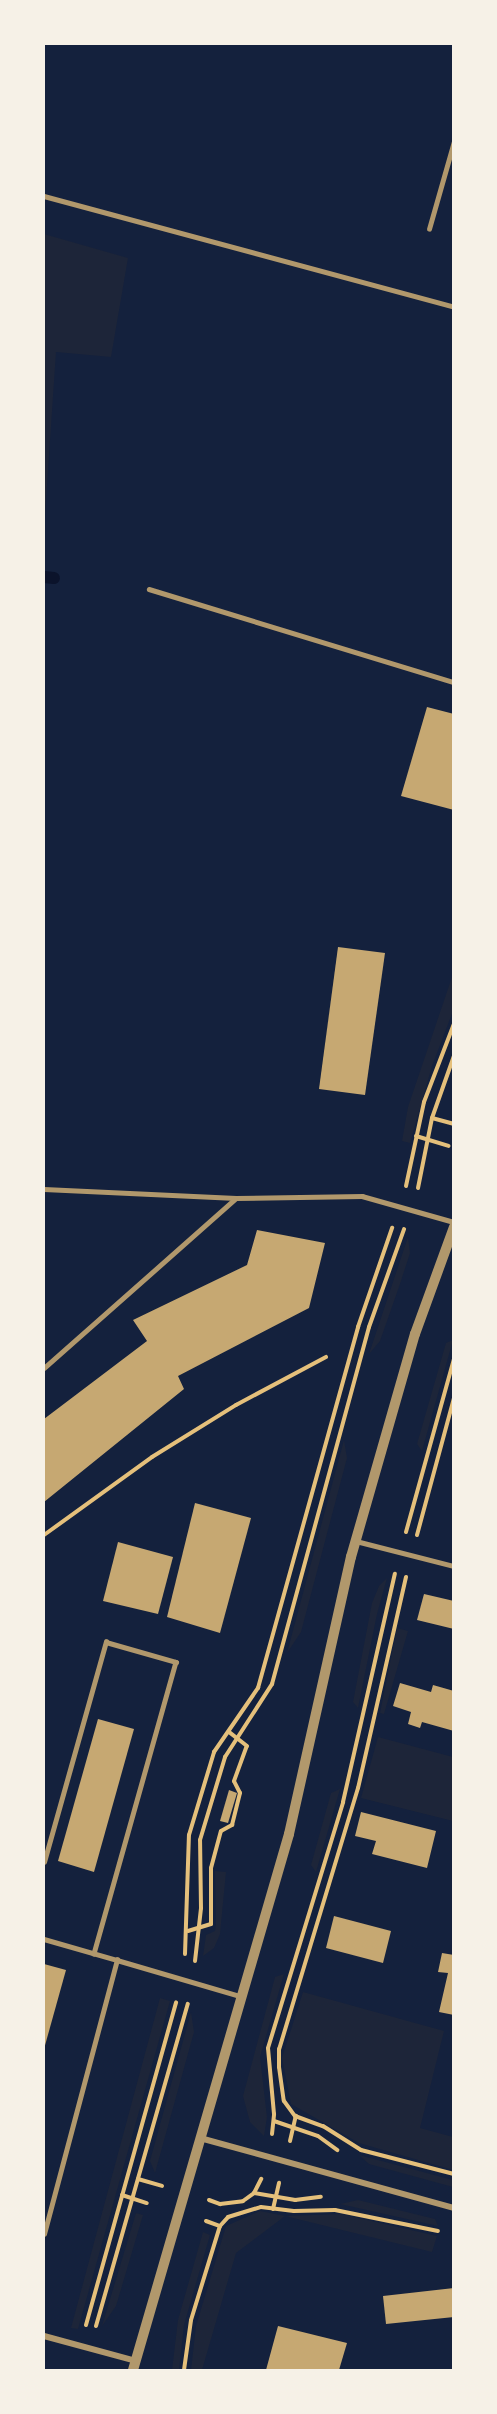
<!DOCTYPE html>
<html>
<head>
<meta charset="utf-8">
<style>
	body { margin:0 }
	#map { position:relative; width:497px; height:2414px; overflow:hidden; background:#14213d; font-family:"Noto Serif",serif }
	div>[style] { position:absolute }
	.green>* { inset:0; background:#1d2539 }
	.stream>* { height:12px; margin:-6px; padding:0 6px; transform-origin:6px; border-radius:6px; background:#0b132b }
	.building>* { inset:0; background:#c6a872 }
	.path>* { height:4px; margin:-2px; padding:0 2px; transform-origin:2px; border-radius:2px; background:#e5c07b }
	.service>* { height:4.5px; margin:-2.25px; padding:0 2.25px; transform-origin:2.25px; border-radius:2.25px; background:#b1986c }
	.minor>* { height:6px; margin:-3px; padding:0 3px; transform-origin:3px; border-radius:3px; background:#b1986c }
	.tertiary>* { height:10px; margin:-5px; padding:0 5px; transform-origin:5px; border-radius:5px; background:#b1986c }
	span { translate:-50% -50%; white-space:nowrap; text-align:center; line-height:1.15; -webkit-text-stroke:6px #f6f1e7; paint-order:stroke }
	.frame { position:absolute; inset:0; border:45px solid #f6f1e7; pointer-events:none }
</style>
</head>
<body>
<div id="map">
	<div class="green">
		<i style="clip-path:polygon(44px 234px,128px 258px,111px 357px,56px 352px,44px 530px)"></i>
		<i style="clip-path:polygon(453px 974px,453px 1011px,432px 1066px,410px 1143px,402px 1141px,408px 1107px)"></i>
		<i style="clip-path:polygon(408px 1237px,410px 1253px,400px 1284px,380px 1341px,369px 1354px)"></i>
		<i style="clip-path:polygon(453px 1340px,434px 1408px,422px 1451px,417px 1444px,446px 1343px)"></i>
		<i style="clip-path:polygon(344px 1440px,347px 1458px,301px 1632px,287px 1653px)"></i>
		<i style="clip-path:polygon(387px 1578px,377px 1614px,358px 1708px,353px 1702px,372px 1603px,379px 1586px)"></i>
		<i style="clip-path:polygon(397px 1628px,408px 1631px,384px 1714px,380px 1713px)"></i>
		<i style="clip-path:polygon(378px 1737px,453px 1757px,453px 1821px,361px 1798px)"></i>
		<i style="clip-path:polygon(340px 1789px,316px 1872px,311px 1865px,331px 1793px)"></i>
		<i style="clip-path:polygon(215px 1871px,226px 1872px,220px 1934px,214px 1948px,203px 1956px,206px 1935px,215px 1931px,216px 1924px)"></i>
		<i style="clip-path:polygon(284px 1974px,260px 2057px,267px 2117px,264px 2136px,250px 2122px,243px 2096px,275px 1977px)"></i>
		<i style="clip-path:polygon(303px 1992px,444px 2031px,420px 2128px,453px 2137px,453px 2170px,359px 2143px,291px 2104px,282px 2058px)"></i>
		<i style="clip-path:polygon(160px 1998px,170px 2001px,78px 2329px,71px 2328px)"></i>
		<i style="clip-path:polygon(191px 2012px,194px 2032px,155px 2173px,150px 2161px)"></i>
		<i style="clip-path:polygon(359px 2155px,453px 2180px,453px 2187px,369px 2164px)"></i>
		<i style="clip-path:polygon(358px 2200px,435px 2219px,438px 2226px,340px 2204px)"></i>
		<i style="clip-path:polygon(260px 2211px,285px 2216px,341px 2214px,437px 2236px,432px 2252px,285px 2216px,236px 2253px,202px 2370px,191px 2370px,196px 2326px,226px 2226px)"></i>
		<i style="clip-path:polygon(136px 2213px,143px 2215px,116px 2306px,102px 2326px)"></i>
		<i style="clip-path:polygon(203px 2232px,210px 2235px,184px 2325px,179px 2370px,172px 2370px,178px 2320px)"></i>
	</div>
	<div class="stream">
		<i style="left:44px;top:577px;width:10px;rotate:6deg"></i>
	</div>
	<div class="building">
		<i style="clip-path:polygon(427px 707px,454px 714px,454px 810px,401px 796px)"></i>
		<i style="clip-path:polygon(338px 947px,385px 953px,365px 1095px,319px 1089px)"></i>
		<i style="clip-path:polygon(257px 1230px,325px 1243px,309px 1308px,178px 1376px,184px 1389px,44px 1502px,44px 1419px,147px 1341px,133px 1320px,247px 1265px)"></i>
		<i style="clip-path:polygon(195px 1503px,251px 1518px,220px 1633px,167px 1617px)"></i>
		<i style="clip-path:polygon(118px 1542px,173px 1557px,158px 1614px,103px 1601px)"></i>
		<i style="clip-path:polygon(424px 1594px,454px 1601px,454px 1629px,417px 1620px)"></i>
		<i style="clip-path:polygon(400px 1683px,431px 1692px,433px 1685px,454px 1691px,454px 1731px,422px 1722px,420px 1728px,408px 1724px,411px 1712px,393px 1706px)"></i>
		<i style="clip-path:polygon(98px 1719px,134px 1729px,94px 1872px,58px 1861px)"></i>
		<i style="clip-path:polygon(229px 1790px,237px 1793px,228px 1823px,220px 1821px)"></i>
		<i style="clip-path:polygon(361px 1812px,436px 1831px,427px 1868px,372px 1854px,376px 1841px,355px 1836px)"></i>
		<i style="clip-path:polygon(334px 1916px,391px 1931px,383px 1963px,326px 1948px)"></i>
		<i style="clip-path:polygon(442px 1953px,454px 1955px,454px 2015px,439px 2012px,448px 1973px,438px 1972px)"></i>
		<i style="clip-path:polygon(44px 1964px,66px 1970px,44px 2049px)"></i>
		<i style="clip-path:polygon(454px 2288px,454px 2317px,386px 2324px,383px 2296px)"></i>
		<i style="clip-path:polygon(278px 2326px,347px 2343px,339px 2370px,266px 2370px)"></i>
	</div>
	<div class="path">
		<i style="left:432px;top:1118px;width:23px;rotate:15deg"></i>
		<i style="left:416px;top:1136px;width:34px;rotate:17deg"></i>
		<i style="left:406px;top:1186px;width:86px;rotate:-77.9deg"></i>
		<i style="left:424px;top:1102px;width:84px;rotate:-69deg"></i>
		<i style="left:418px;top:1188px;width:71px;rotate:-78.7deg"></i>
		<i style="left:432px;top:1118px;width:66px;rotate:-70.5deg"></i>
		<i style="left:406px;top:1532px;width:180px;rotate:-74.5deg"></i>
		<i style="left:44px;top:1535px;width:133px;rotate:-35.8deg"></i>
		<i style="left:152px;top:1457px;width:99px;rotate:-31.8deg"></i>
		<i style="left:236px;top:1405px;width:102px;rotate:-28.1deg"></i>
		<i style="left:417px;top:1535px;width:142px;rotate:-74.9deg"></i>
		<i style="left:406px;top:1577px;width:216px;rotate:102.8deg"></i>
		<i style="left:358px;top:1788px;width:273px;rotate:106.8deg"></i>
		<i style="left:279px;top:2049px;width:18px;rotate:90deg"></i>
		<i style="left:279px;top:2067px;width:34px;rotate:82deg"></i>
		<i style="left:284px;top:2101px;width:19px;rotate:54deg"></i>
		<i style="left:295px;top:2116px;width:30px;rotate:20deg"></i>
		<i style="left:323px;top:2126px;width:45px;rotate:32.3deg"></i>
		<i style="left:361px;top:2150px;width:96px;rotate:14.5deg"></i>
		<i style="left:188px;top:1931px;width:24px;rotate:-17deg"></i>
		<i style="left:211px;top:1924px;width:56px;rotate:-90deg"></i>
		<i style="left:211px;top:1868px;width:38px;rotate:-75deg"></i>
		<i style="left:221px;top:1831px;width:13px;rotate:-29deg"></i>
		<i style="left:232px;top:1825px;width:33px;rotate:-76deg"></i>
		<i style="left:240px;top:1793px;width:13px;rotate:-117deg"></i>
		<i style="left:234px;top:1781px;width:37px;rotate:-70deg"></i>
		<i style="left:247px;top:1746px;width:23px;rotate:-142deg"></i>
		<i style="left:185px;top:1954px;width:119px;rotate:-88.1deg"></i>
		<i style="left:189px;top:1835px;width:87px;rotate:-73.2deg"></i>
		<i style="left:214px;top:1752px;width:78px;rotate:-55.5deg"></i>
		<i style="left:258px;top:1688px;width:375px;rotate:-74.5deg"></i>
		<i style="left:358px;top:1327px;width:105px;rotate:-71deg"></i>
		<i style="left:195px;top:1961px;width:53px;rotate:-83.5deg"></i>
		<i style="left:201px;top:1908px;width:68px;rotate:-90.8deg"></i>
		<i style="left:200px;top:1840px;width:87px;rotate:-73.2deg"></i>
		<i style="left:225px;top:1757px;width:87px;rotate:-57.2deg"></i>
		<i style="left:272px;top:1684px;width:370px;rotate:-74.8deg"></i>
		<i style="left:369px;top:1327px;width:104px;rotate:-70.3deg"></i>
		<i style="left:274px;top:2121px;width:46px;rotate:18.8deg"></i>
		<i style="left:318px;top:2136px;width:24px;rotate:36deg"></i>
		<i style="left:272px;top:2134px;width:20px;rotate:-84deg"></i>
		<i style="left:274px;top:2114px;width:66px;rotate:-95.2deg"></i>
		<i style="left:268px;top:2048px;width:257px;rotate:-73deg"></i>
		<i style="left:343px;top:1802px;width:234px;rotate:-77.2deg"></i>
		<i style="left:290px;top:2141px;width:26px;rotate:-77deg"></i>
		<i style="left:138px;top:2179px;width:25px;rotate:16deg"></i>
		<i style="left:254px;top:2193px;width:42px;rotate:9.7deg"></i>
		<i style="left:295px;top:2200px;width:26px;rotate:-7deg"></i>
		<i style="left:122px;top:2195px;width:26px;rotate:18deg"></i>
		<i style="left:209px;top:2200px;width:12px;rotate:20deg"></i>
		<i style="left:220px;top:2204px;width:23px;rotate:-7deg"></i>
		<i style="left:243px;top:2201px;width:14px;rotate:-36deg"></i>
		<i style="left:254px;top:2193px;width:16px;rotate:-63deg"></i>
		<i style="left:273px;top:2209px;width:27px;rotate:-77deg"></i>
		<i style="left:206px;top:2221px;width:15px;rotate:20deg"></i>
		<i style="left:86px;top:2325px;width:335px;rotate:-74.4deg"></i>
		<i style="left:96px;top:2326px;width:335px;rotate:-74.1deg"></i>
		<i style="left:184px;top:2370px;width:50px;rotate:-82deg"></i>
		<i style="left:191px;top:2320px;width:98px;rotate:-72.9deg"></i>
		<i style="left:220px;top:2226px;width:12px;rotate:-48deg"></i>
		<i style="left:228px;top:2217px;width:34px;rotate:-17deg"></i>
		<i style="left:261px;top:2207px;width:33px;rotate:7deg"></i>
		<i style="left:294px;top:2211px;width:41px;rotate:-1.4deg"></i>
		<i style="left:335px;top:2210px;width:105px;rotate:11.5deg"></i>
	</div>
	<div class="service">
		<i style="left:44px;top:196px;width:425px;rotate:15.1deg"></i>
		<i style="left:429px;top:229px;width:91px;rotate:-74.1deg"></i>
		<i style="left:149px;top:589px;width:319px;rotate:17deg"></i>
		<i style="left:44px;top:1189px;width:192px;rotate:2.7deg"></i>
		<i style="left:236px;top:1198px;width:126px;rotate:-0.9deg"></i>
		<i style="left:362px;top:1196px;width:96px;rotate:15.8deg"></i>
		<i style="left:44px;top:1368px;width:256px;rotate:-41.5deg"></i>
		<i style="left:356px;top:1541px;width:101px;rotate:14.3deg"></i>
		<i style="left:44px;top:1862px;width:229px;rotate:-74.3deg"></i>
		<i style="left:106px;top:1642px;width:73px;rotate:15.9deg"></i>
		<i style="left:176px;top:1662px;width:303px;rotate:105.7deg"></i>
		<i style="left:44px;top:1939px;width:76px;rotate:16deg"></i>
		<i style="left:44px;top:2234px;width:284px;rotate:-75.1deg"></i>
		<i style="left:117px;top:1960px;width:128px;rotate:16.3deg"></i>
	</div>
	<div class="minor">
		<i style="left:200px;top:2138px;width:263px;rotate:15.4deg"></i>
		<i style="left:44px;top:2336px;width:95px;rotate:15.2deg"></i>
	</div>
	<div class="tertiary">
		<i style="left:133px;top:2370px;width:558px;rotate:-73.77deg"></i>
		<i style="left:289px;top:1834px;width:284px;rotate:-77.4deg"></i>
		<i style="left:351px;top:1557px;width:232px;rotate:-74deg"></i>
		<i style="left:415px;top:1334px;width:114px;rotate:-70deg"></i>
	</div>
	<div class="frame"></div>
</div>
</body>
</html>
